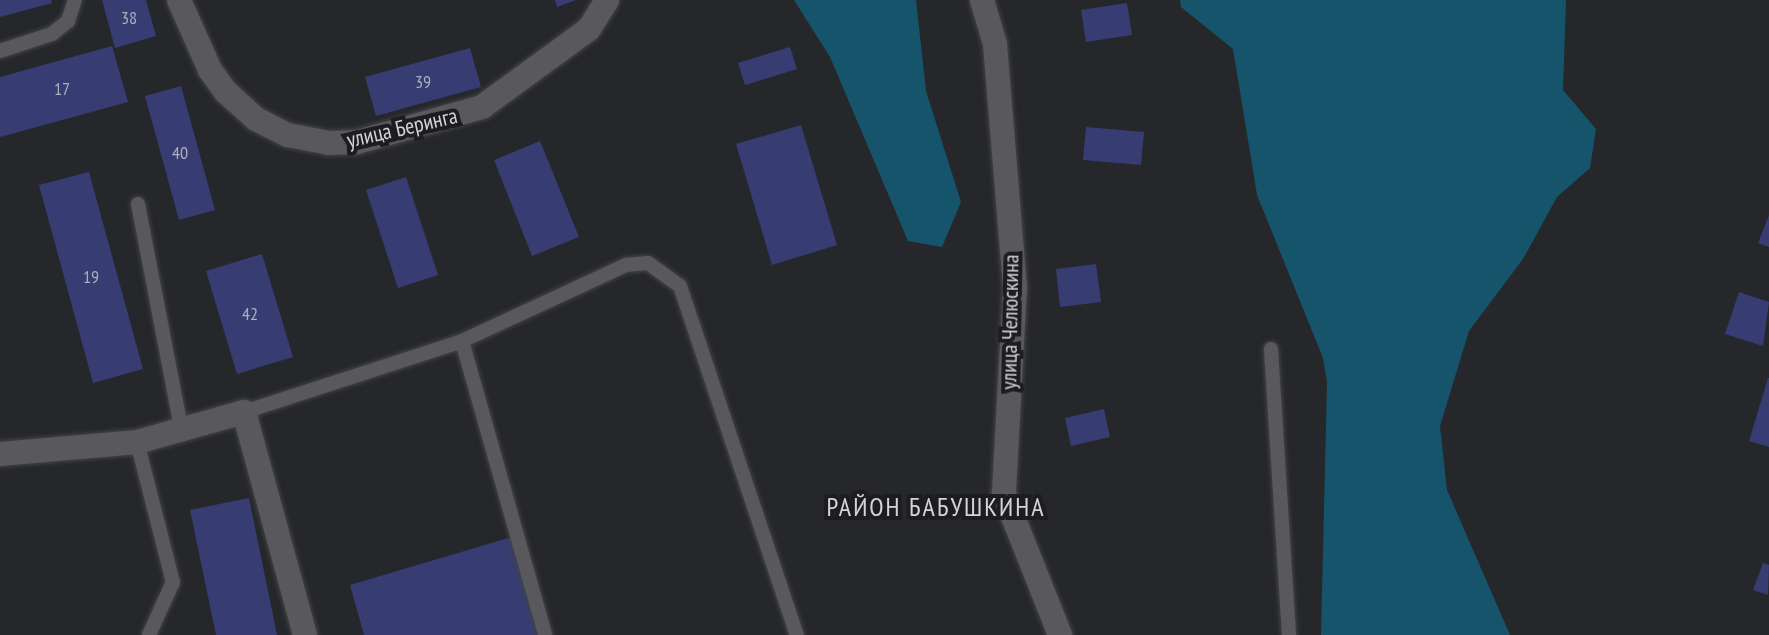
<!DOCTYPE html>
<html>
<head>
<meta charset="utf-8">
<style>
	body { margin:0 }
	#map { position:relative; width:1769px; height:635px; overflow:hidden; background:#26272b; font-family:"PT Sans Narrow",sans-serif }
	div>[style] { position:absolute }
	.water>* { inset:0; background:#16546b }
	.building>* { inset:0; background:#373d72 }
	.roads { filter:drop-shadow(0 0 2px #424346) drop-shadow(0 0 2px #424346) }
	.service>* { height:14px; margin:-7px; padding:0 7px; transform-origin:7px; border-radius:7px; background:#58585d }
	.minor>* { height:24px; margin:-12px; padding:0 12px; transform-origin:12px; border-radius:12px; background:#58585d }
	span { translate:-50% -50%; white-space:nowrap; text-align:center; line-height:1.15; -webkit-text-stroke:8px #1d1d21; paint-order:stroke }
	.number-label { font-size:18px; color:#adaebe }
	.number-label span { -webkit-text-stroke-width:0 }
	.street-label { font-size:22px; color:#d4d4d7 }
	.quarter-label { font-size:26px; color:#d4d4d7; letter-spacing:2px }
</style>
</head>
<body>
<div id="map">
	<div class="water">
		<i style="clip-path:polygon(794px 0,916px 0,926px 91px,961px 202px,942px 247px,908px 241px,830px 57px)"></i>
		<i style="clip-path:polygon(1180px 0,1566px 0,1563px 90px,1596px 129px,1590px 168px,1557px 197px,1523px 259px,1469px 331px,1440px 426px,1447px 490px,1510px 635px,1321px 635px,1327px 382px,1323px 358px,1257px 195px,1233px 49px,1181px 7px)"></i>
	</div>
	<div class="building">
		<i style="clip-path:polygon(0 0,51px 0,52px 3px,0 17px)"></i>
		<i style="clip-path:polygon(102px 0,146px 0,156px 36px,115px 48px)"></i>
		<i style="clip-path:polygon(555px 0,576px 0,557px 7px)"></i>
		<i style="clip-path:polygon(1127px 3px,1132px 35px,1086px 42px,1081px 10px)"></i>
		<i style="clip-path:polygon(112px 46px,128px 102px,0 137px,0 77px)"></i>
		<i style="clip-path:polygon(790px 47px,797px 69px,745px 85px,738px 63px)"></i>
		<i style="clip-path:polygon(470px 48px,481px 87px,376px 116px,365px 77px)"></i>
		<i style="clip-path:polygon(181px 86px,215px 210px,179px 220px,145px 96px)"></i>
		<i style="clip-path:polygon(801px 125px,837px 245px,772px 265px,736px 144px)"></i>
		<i style="clip-path:polygon(1086px 127px,1144px 132px,1141px 165px,1083px 160px)"></i>
		<i style="clip-path:polygon(540px 141px,579px 237px,532px 256px,494px 160px)"></i>
		<i style="clip-path:polygon(89px 172px,143px 369px,93px 383px,39px 185px)"></i>
		<i style="clip-path:polygon(406px 177px,438px 275px,398px 288px,366px 190px)"></i>
		<i style="clip-path:polygon(1769px 215px,1769px 247px,1758px 243px)"></i>
		<i style="clip-path:polygon(262px 254px,293px 357px,237px 374px,206px 271px)"></i>
		<i style="clip-path:polygon(1096px 264px,1101px 302px,1060px 307px,1056px 269px)"></i>
		<i style="clip-path:polygon(1739px 292px,1769px 302px,1763px 346px,1725px 334px)"></i>
		<i style="clip-path:polygon(1768px 378px,1769px 378px,1769px 447px,1749px 441px)"></i>
		<i style="clip-path:polygon(1104px 409px,1110px 437px,1071px 446px,1065px 418px)"></i>
		<i style="clip-path:polygon(249px 498px,277px 635px,216px 635px,190px 510px)"></i>
		<i style="clip-path:polygon(512px 537px,541px 635px,364px 635px,350px 585px)"></i>
		<i style="clip-path:polygon(1763px 563px,1769px 565px,1768px 595px,1753px 590px)"></i>
	</div>
	<div class="roads">
		<div class="service">
			<i style="left:0;top:51px;width:55px;rotate:-18.1deg"></i>
			<i style="left:52px;top:34px;width:21px;rotate:-39deg"></i>
			<i style="left:68px;top:21px;width:22px;rotate:-72deg"></i>
			<i style="left:138px;top:204px;width:232px;rotate:79.1deg"></i>
			<i style="left:462px;top:341px;width:305px;rotate:74.2deg"></i>
			<i style="left:1271px;top:349px;width:287px;rotate:86.4deg"></i>
			<i style="left:244px;top:412px;width:229px;rotate:-18deg"></i>
			<i style="left:462px;top:341px;width:181px;rotate:-24.9deg"></i>
			<i style="left:626px;top:265px;width:22px;rotate:-5deg"></i>
			<i style="left:648px;top:263px;width:39px;rotate:36deg"></i>
			<i style="left:680px;top:286px;width:368px;rotate:71.5deg"></i>
			<i style="left:137px;top:442px;width:145px;rotate:75.6deg"></i>
			<i style="left:173px;top:582px;width:58px;rotate:114.4deg"></i>
		</div>
		<div class="minor">
			<i style="left:179px;top:0;width:77px;rotate:66.1deg"></i>
			<i style="left:210px;top:70px;width:27px;rotate:54deg"></i>
			<i style="left:226px;top:92px;width:40px;rotate:42deg"></i>
			<i style="left:256px;top:119px;width:36px;rotate:27deg"></i>
			<i style="left:288px;top:135px;width:42px;rotate:11deg"></i>
			<i style="left:329px;top:143px;width:28px;rotate:-2deg"></i>
			<i style="left:357px;top:142px;width:130px;rotate:-15.6deg"></i>
			<i style="left:482px;top:107px;width:132px;rotate:-36.1deg"></i>
			<i style="left:589px;top:29px;width:34px;rotate:-58deg"></i>
			<i style="left:982px;top:0;width:46px;rotate:73.5deg"></i>
			<i style="left:995px;top:44px;width:245px;rotate:85.3deg"></i>
			<i style="left:1015px;top:288px;width:206px;rotate:93.1deg"></i>
			<i style="left:1004px;top:494px;width:152px;rotate:68.3deg"></i>
			<i style="left:0;top:454px;width:138px;rotate:-5deg"></i>
			<i style="left:137px;top:442px;width:111px;rotate:-15.7deg"></i>
			<i style="left:244px;top:412px;width:231px;rotate:74.7deg"></i>
		</div>
	</div>
	<div class="number-label">
		<span style="left:129px;top:18px">38</span>
		<span style="left:423px;top:82px">39</span>
		<span style="left:62px;top:89px">17</span>
		<span style="left:180px;top:153px">40</span>
		<span style="left:91px;top:277px">19</span>
		<span style="left:250px;top:314px">42</span>
	</div>
	<div class="street-label">
		<span style="left:402px;top:128px;rotate:-13deg">улица Беринга</span>
		<span style="left:1010px;top:322px;rotate:-89deg">улица Челюскина</span>
	</div>
	<div class="quarter-label">
		<span style="left:936px;top:507px">РАЙОН БАБУШКИНА</span>
	</div>
</div>
</body>
</html>
